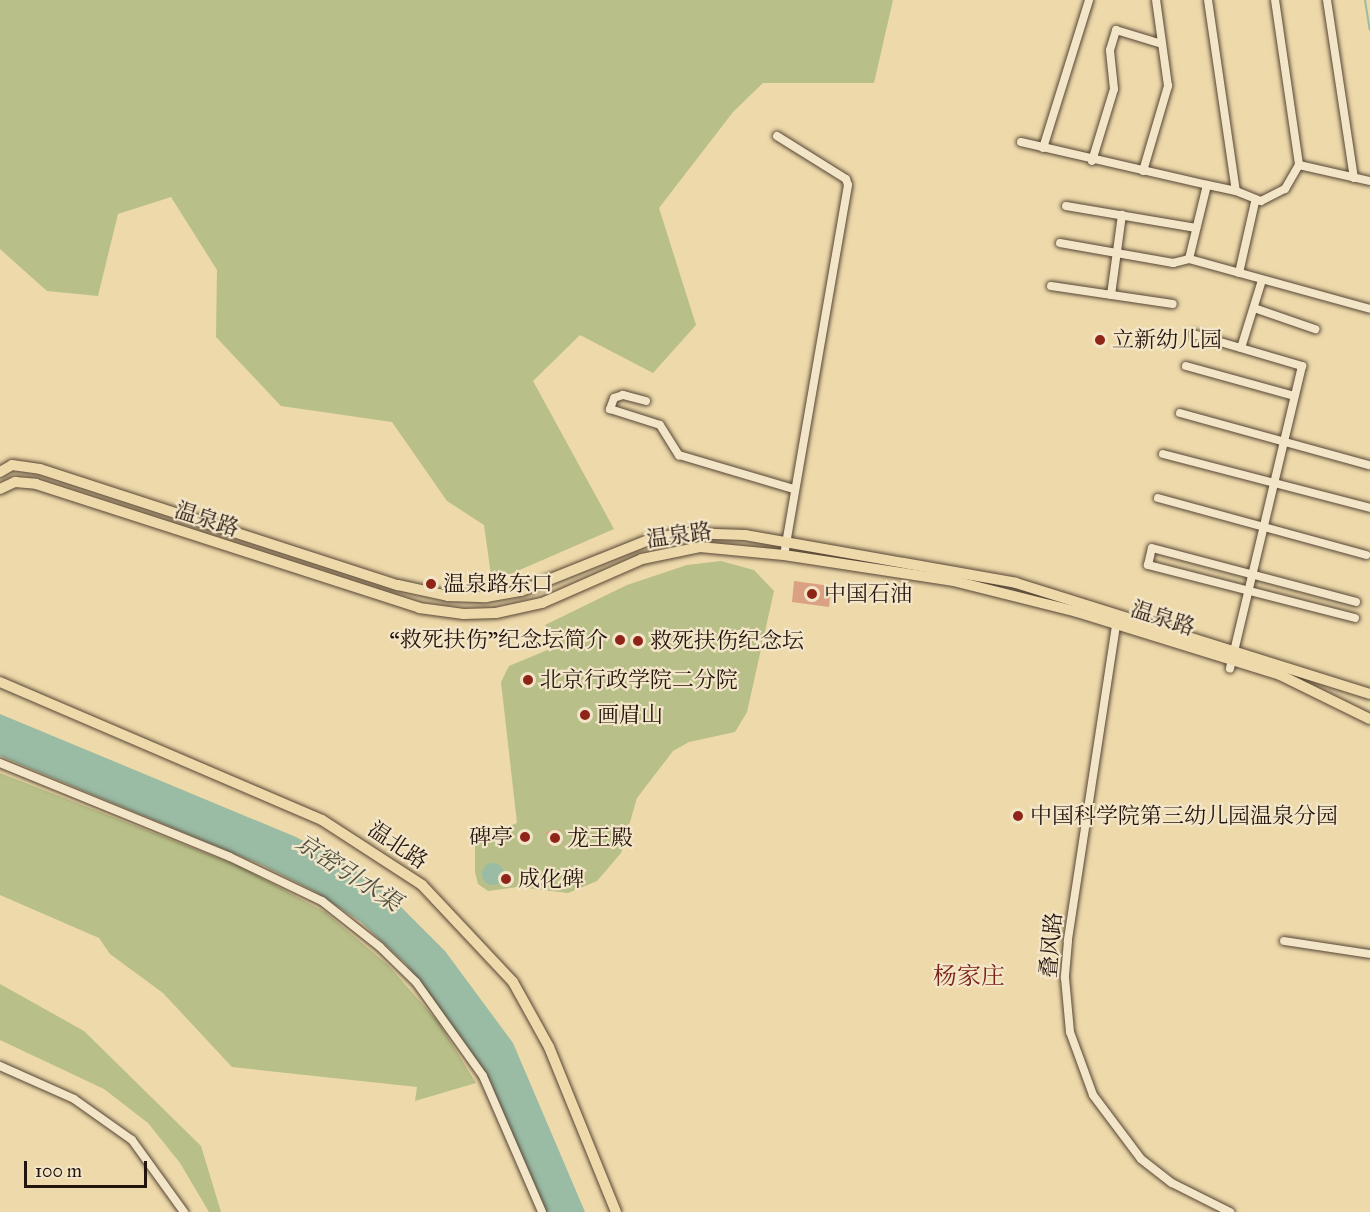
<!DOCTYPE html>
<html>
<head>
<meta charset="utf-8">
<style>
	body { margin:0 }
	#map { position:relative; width:1370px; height:1212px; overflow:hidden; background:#edd9aa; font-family:"IM FELL Great Primer","Noto Serif SC",serif }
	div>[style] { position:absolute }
	.green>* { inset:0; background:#b8bf88 }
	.water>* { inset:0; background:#9abba4 }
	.round { border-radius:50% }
	.stream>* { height:2px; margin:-1px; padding:0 1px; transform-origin:1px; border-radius:1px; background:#9abba4 }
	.building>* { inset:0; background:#dba184 }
	.roads { filter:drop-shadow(0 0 2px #564535) drop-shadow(0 0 2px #564535) }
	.minor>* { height:8px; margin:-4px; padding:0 4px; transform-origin:4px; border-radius:4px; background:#f3e6c8 }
	.major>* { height:10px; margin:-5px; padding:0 5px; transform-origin:5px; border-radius:5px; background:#edd9aa }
	.dots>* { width:16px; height:16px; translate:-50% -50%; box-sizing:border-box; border:3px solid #f3e6c8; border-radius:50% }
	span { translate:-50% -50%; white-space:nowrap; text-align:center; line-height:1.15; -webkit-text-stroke:4.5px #f3e6c8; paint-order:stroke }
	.poi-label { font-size:22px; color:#24140e }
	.left { translate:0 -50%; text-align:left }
	.right { translate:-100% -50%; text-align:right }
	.street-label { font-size:22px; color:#24140e }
	.water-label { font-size:24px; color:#4d4e42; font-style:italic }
	.neighbourhood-label { font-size:24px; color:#7a1f14 }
	.scale { position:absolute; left:24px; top:1161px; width:123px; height:27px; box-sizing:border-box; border:3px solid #24140e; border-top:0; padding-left:8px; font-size:18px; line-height:21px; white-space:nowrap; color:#24140e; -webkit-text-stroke:4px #f3e6c8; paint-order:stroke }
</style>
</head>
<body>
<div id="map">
	<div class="green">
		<i style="clip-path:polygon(0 0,893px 0,874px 83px,763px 83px,733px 112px,659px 208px,696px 325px,653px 373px,580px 335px,533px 381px,614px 529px,492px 582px,484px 525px,447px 501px,392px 422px,281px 406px,216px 337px,217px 270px,171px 197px,118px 214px,98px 296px,47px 291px,0 249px)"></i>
		<i style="clip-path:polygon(721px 561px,754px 570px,774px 591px,747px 712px,735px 732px,689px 742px,673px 751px,637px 798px,621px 853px,597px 881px,568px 893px,518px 887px,488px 891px,478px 884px,475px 872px,475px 840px,517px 823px,501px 682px,509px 666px,557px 646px,545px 625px,627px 585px,687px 565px)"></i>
		<i style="clip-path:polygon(0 773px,241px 867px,325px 912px,388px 965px,439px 1023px,476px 1083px,415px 1101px,417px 1087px,232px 1067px,163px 993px,110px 954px,99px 938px,0 895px)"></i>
		<i style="clip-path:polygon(0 984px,84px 1031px,201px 1146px,221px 1212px,209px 1212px,180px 1163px,148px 1123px,104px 1089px,0 1040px)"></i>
	</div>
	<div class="water">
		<i style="clip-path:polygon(0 714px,296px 837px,350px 866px,393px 899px,445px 951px,513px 1043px,585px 1212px,543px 1212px,490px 1081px,468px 1047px,406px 964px,361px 922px,314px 891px,262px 865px,0 756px)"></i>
		<i class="round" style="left:482px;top:863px;width:22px;height:22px"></i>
	</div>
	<div class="stream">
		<i style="left:1365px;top:0;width:30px;rotate:81deg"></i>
	</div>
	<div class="building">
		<i style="clip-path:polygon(794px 581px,831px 586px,829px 607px,792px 602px)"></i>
		<i style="clip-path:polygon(560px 829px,563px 843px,549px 846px,546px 832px)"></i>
	</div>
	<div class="roads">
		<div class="minor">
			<i style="left:1208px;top:0;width:193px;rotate:81.7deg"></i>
			<i style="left:1236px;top:191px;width:30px;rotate:-168deg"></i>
			<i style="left:1207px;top:185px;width:76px;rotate:103.7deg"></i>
			<i style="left:1189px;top:259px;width:188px;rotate:15.4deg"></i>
			<i style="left:1275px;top:0;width:167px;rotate:81.7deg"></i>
			<i style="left:1299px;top:165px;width:73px;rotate:12.7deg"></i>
			<i style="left:1327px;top:0;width:180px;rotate:81.4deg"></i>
			<i style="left:777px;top:136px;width:81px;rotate:31.9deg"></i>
			<i style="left:846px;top:179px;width:6px;rotate:72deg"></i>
			<i style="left:848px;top:185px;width:375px;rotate:99.8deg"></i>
			<i style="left:1021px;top:142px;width:191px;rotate:13deg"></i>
			<i style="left:1043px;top:148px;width:155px;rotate:-72.7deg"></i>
			<i style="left:1092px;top:161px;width:75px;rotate:-73deg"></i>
			<i style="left:1114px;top:89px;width:39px;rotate:-96deg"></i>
			<i style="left:1110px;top:50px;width:21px;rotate:-73deg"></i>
			<i style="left:1116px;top:30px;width:48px;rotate:16.9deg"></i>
			<i style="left:1143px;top:171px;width:89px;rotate:-73.6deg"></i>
			<i style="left:1168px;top:86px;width:87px;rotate:-97.9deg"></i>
			<i style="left:1236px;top:191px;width:27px;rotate:22deg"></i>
			<i style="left:1261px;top:201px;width:27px;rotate:-27deg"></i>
			<i style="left:1285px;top:189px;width:28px;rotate:-60deg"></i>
			<i style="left:1066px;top:206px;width:132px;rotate:9.6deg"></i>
			<i style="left:1060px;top:243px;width:115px;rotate:10deg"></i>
			<i style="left:1173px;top:263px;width:16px;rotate:-14deg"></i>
			<i style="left:1239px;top:273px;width:73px;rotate:-77.3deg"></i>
			<i style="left:1051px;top:286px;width:123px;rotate:8.4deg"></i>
			<i style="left:1111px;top:295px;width:81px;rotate:-82.2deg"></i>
			<i style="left:1254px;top:308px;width:65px;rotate:19deg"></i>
			<i style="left:1193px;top:334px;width:114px;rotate:16.4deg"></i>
			<i style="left:1302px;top:366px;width:311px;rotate:103.4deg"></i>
			<i style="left:1241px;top:348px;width:71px;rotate:-72.8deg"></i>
			<i style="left:1186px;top:366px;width:112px;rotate:15.5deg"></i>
			<i style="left:646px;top:401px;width:24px;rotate:-165deg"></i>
			<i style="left:623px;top:395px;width:9px;rotate:162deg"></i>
			<i style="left:614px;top:398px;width:12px;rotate:110deg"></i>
			<i style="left:610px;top:409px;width:52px;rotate:17.7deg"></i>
			<i style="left:660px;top:425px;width:36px;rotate:58deg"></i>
			<i style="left:679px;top:455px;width:120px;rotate:16.5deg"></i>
			<i style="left:1180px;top:413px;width:196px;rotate:15.4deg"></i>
			<i style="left:1163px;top:454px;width:214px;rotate:14.6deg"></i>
			<i style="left:1158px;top:498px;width:216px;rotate:15.3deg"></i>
			<i style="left:1355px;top:618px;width:214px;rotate:-165.6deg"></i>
			<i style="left:1148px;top:565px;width:17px;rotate:-77deg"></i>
			<i style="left:1152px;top:548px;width:211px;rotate:14.8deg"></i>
			<i style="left:1117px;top:619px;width:326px;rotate:98.7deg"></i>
			<i style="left:1068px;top:941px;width:37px;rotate:95deg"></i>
			<i style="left:1065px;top:978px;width:54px;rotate:84.7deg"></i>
			<i style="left:1070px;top:1032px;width:67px;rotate:69.9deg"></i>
			<i style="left:1093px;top:1095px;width:80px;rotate:53.1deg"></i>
			<i style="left:1141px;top:1159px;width:39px;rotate:38deg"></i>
			<i style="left:1172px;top:1183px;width:65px;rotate:26.6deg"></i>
			<i style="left:0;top:763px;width:248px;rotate:22.2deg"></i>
			<i style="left:230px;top:857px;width:102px;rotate:25.6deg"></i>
			<i style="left:322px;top:901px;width:74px;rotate:38.4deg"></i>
			<i style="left:380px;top:947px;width:50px;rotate:44.2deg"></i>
			<i style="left:416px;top:982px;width:115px;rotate:54.5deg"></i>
			<i style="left:483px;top:1076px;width:148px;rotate:66.5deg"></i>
			<i style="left:1284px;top:941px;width:87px;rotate:8.6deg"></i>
			<i style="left:0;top:1066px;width:81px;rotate:24deg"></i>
			<i style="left:74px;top:1099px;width:71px;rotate:35.3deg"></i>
			<i style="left:132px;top:1140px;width:89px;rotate:54.2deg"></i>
		</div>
		<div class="major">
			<i style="left:0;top:472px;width:14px;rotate:-30deg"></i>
			<i style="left:12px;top:465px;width:28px;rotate:8deg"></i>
			<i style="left:40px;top:469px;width:376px;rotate:18deg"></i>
			<i style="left:398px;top:585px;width:51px;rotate:12.4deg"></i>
			<i style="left:448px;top:596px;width:38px;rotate:2deg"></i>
			<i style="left:486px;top:597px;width:36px;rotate:-10deg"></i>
			<i style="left:521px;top:591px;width:140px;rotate:-21.8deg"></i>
			<i style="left:651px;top:539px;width:36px;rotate:-10deg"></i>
			<i style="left:686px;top:533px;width:59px;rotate:1.9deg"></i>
			<i style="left:745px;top:535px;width:275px;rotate:10deg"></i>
			<i style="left:1016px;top:583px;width:371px;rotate:17.4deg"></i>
			<i style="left:0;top:489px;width:17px;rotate:-25deg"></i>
			<i style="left:15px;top:482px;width:21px;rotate:5deg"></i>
			<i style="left:36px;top:484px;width:403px;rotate:17.9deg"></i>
			<i style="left:419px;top:608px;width:45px;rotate:7.6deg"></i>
			<i style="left:464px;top:614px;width:32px;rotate:-2deg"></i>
			<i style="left:496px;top:613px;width:47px;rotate:-12.3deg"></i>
			<i style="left:542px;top:603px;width:109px;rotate:-23.7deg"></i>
			<i style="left:642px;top:559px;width:59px;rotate:-11.7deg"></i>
			<i style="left:700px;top:547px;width:84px;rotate:5.4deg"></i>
			<i style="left:784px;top:555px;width:172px;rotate:8.7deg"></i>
			<i style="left:954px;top:581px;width:127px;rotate:14.1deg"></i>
			<i style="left:1077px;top:612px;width:213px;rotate:17.2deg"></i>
			<i style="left:1280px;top:675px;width:100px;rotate:26.1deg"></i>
			<i style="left:0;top:682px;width:350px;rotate:23.2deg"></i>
			<i style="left:322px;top:820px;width:119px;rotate:33deg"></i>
			<i style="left:422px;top:885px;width:133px;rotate:46.8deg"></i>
			<i style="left:513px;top:982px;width:74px;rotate:61deg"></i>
			<i style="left:549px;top:1047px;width:178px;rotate:67.9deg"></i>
		</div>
	</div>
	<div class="dots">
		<i style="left:1100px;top:340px;background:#8f2418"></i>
		<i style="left:431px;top:584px;background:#8f2418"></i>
		<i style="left:812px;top:594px;background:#8f2418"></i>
		<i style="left:620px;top:640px;background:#8f2418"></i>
		<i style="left:638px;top:641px;background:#8f2418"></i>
		<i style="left:528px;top:680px;background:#8f2418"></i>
		<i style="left:585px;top:715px;background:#8f2418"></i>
		<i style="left:1018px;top:816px;background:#8f2418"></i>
		<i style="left:525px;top:837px;background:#8f2418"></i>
		<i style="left:555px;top:838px;background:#8f2418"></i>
		<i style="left:506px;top:879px;background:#8f2418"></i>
	</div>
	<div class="poi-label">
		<span class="left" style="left:1112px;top:340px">立新幼儿园</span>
		<span class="left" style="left:443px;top:584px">温泉路东口</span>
		<span class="left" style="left:824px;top:594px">中国石油</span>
		<span class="right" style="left:608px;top:640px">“救死扶伤”纪念坛简介</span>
		<span class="left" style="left:650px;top:641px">救死扶伤纪念坛</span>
		<span class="left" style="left:540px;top:680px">北京行政学院二分院</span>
		<span class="left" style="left:597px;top:715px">画眉山</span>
		<span class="left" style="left:1030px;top:816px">中国科学院第三幼儿园温泉分园</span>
		<span class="right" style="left:513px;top:837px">碑亭</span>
		<span class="left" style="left:567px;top:838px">龙王殿</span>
		<span class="left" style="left:518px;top:879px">成化碑</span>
	</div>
	<div class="street-label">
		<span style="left:207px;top:519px;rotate:18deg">温泉路</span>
		<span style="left:679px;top:535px;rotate:-8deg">温泉路</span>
		<span style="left:1163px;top:618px;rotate:18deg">温泉路</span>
		<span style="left:398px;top:845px;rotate:34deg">温北路</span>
		<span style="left:1051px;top:945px;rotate:-85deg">叠风路</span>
	</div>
	<div class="water-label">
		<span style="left:348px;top:873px;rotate:33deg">京密引水渠</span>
	</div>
	<div class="neighbourhood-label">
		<span style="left:969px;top:977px">杨家庄</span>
	</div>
	<div class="scale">100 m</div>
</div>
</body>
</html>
